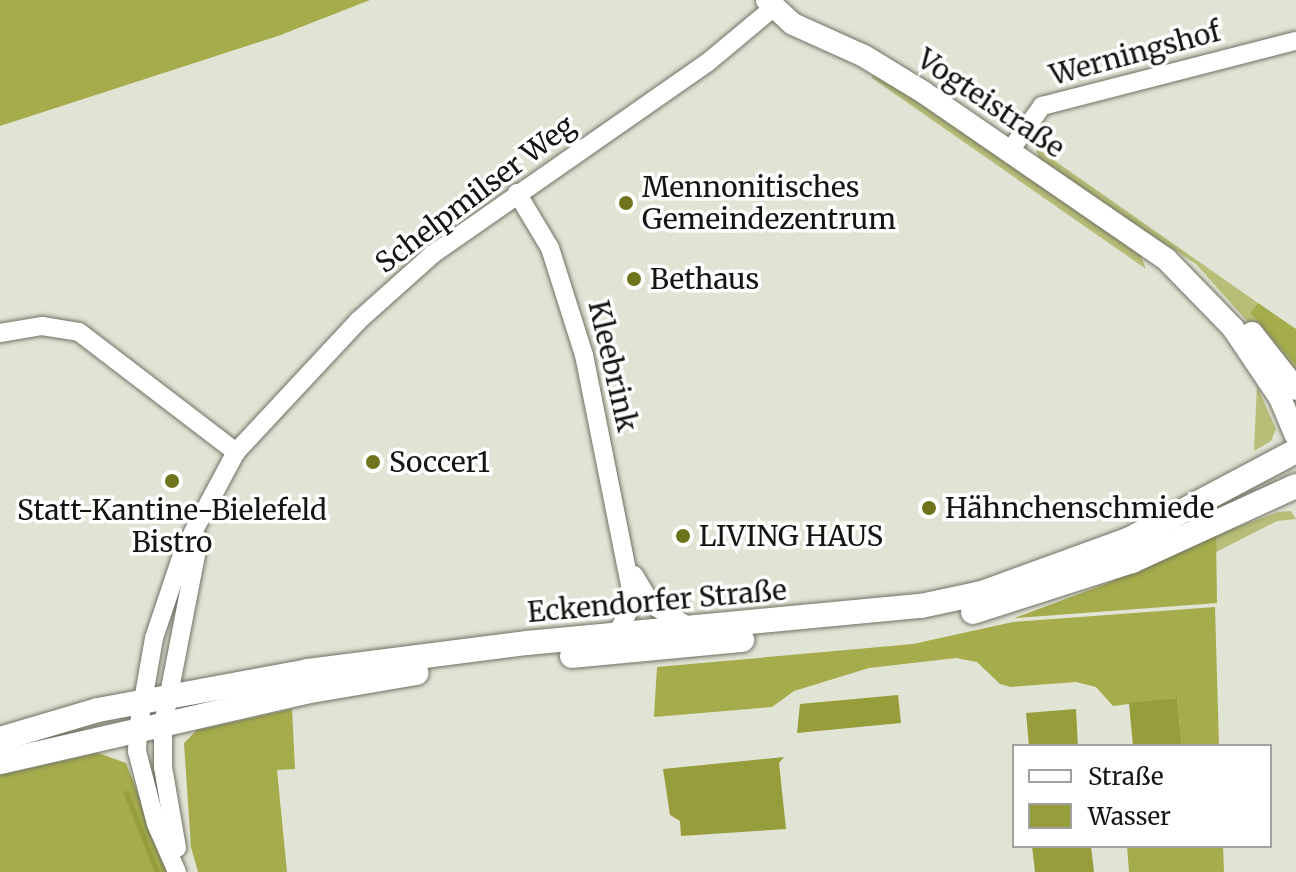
<!DOCTYPE html>
<html>
<head>
<meta charset="utf-8">
<style>
	body { margin:0 }
	#map { position:relative; width:1296px; height:872px; overflow:hidden; background:#e1e3d5; font-family:Merriweather,serif }
	div>[style] { position:absolute }
	.green>* { inset:0; background:#b7be77 }
	.forest>* { inset:0; background:#a4ac4b }
	.water>* { inset:0; background:#969d3b }
	.stream>* { height:5px; margin:-2.5px; padding:0 2.5px; transform-origin:2.5px; border-radius:2.5px; background:#969d3b }
	.roads { filter:drop-shadow(0 0 2px #707165) drop-shadow(0 0 2px #707165) }
	.minor>* { height:18px; margin:-9px; padding:0 9px; transform-origin:9px; border-radius:9px; background:#fff }
	.tertiary>* { height:22px; margin:-11px; padding:0 11px; transform-origin:11px; border-radius:11px; background:#fff }
	.secondary>* { height:24px; margin:-12px; padding:0 12px; transform-origin:12px; border-radius:12px; background:#fff }
	.dots>* { width:22px; height:22px; translate:-50% -50%; box-sizing:border-box; border:4px solid #fff; border-radius:50% }
	span { translate:-50% -50%; white-space:nowrap; text-align:center; line-height:1.15; -webkit-text-stroke:7px #fff; paint-order:stroke }
	.street-label { font-size:28px; color:#141510 }
	.poi-label { font-size:28px; color:#141510 }
	.left { translate:0 -50%; text-align:left }
	.legend { position:absolute; left:1012px; top:744px; width:260px; height:104px; box-sizing:border-box; background:#fff; border:2px solid #a1a19f; margin:0; padding:10px 14px; list-style:none; font-size:24px; color:#141510 }
	.legend li { display:flex; align-items:center; gap:16px; height:40px }
	.legend b { width:40px; border:2px solid #a1a19f }
</style>
</head>
<body>
<div id="map">
	<div class="green">
		<i style="clip-path:polygon(876px 70px,1139px 251px,1146px 269px,872px 78px)"></i>
		<i style="clip-path:polygon(1035px 147px,1258px 303px,1250px 313px,1296px 365px,1296px 376px,1196px 264px,1040px 162px)"></i>
		<i style="clip-path:polygon(1257px 386px,1276px 429px,1271px 441px,1254px 451px)"></i>
		<i style="clip-path:polygon(1278px 512px,1291px 511px,1296px 519px,1277px 521px,1216px 552px,1216px 535px)"></i>
	</div>
	<div class="forest">
		<i style="clip-path:polygon(0 0,370px 0,278px 36px,0 126px)"></i>
		<i style="clip-path:polygon(1258px 303px,1296px 329px,1296px 365px,1250px 313px)"></i>
		<i style="clip-path:polygon(1216px 535px,1217px 603px,1015px 618px,1108px 583px)"></i>
		<i style="clip-path:polygon(1215px 607px,1219px 746px,1182px 746px,1177px 698px,1113px 706px,1096px 687px,1076px 682px,1011px 687px,1000px 684px,977px 662px,956px 658px,869px 668px,794px 691px,772px 707px,654px 717px,657px 667px,913px 644px,1013px 622px)"></i>
		<i style="clip-path:polygon(292px 709px,295px 769px,277px 770px,287px 872px,198px 872px,191px 847px,184px 743px,197px 730px)"></i>
		<i style="clip-path:polygon(98px 753px,126px 763px,169px 872px,0 872px,0 775px)"></i>
		<i style="clip-path:polygon(1127px 846px,1223px 846px,1224px 872px,1129px 872px)"></i>
	</div>
	<div class="water">
		<i style="clip-path:polygon(898px 695px,901px 723px,797px 733px,800px 704px)"></i>
		<i style="clip-path:polygon(1177px 698px,1182px 746px,1133px 746px,1129px 703px)"></i>
		<i style="clip-path:polygon(1076px 709px,1078px 746px,1029px 746px,1026px 713px)"></i>
		<i style="clip-path:polygon(784px 757px,779px 763px,786px 829px,681px 836px,680px 821px,670px 815px,663px 769px)"></i>
		<i style="clip-path:polygon(1032px 846px,1091px 846px,1094px 872px,1035px 872px)"></i>
	</div>
	<div class="stream">
		<i style="left:126px;top:793px;width:85px;rotate:68.6deg"></i>
	</div>
	<div class="roads">
		<div class="minor">
			<i style="left:1009px;top:152px;width:57px;rotate:-54.3deg"></i>
			<i style="left:1042px;top:106px;width:262px;rotate:-14.4deg"></i>
			<i style="left:517px;top:193px;width:64px;rotate:59deg"></i>
			<i style="left:550px;top:248px;width:112px;rotate:72.4deg"></i>
			<i style="left:584px;top:355px;width:240px;rotate:78.7deg"></i>
			<i style="left:631px;top:590px;width:17px;rotate:90deg"></i>
			<i style="left:631px;top:607px;width:32px;rotate:118deg"></i>
			<i style="left:0;top:333px;width:43px;rotate:-9.5deg"></i>
			<i style="left:42px;top:326px;width:37px;rotate:9deg"></i>
			<i style="left:79px;top:332px;width:198px;rotate:37.4deg"></i>
			<i style="left:634px;top:575px;width:35px;rotate:59deg"></i>
			<i style="left:652px;top:605px;width:45px;rotate:30.5deg"></i>
			<i style="left:177px;top:848px;width:82px;rotate:-99.8deg"></i>
			<i style="left:163px;top:767px;width:42px;rotate:-90deg"></i>
			<i style="left:163px;top:725px;width:189px;rotate:-79deg"></i>
			<i style="left:177px;top:872px;width:52px;rotate:-113.6deg"></i>
			<i style="left:156px;top:824px;width:75px;rotate:-104.6deg"></i>
			<i style="left:137px;top:751px;width:22px;rotate:-87deg"></i>
			<i style="left:138px;top:729px;width:92px;rotate:-80deg"></i>
			<i style="left:154px;top:638px;width:94px;rotate:-71.4deg"></i>
			<i style="left:184px;top:549px;width:110px;rotate:-61.8deg"></i>
			<i style="left:236px;top:452px;width:179px;rotate:-47deg"></i>
			<i style="left:358px;top:321px;width:101px;rotate:-41.8deg"></i>
			<i style="left:433px;top:254px;width:334px;rotate:-34.9deg"></i>
			<i style="left:707px;top:63px;width:86px;rotate:-39.8deg"></i>
		</div>
		<div class="tertiary">
			<i style="left:767px;top:0;width:35px;rotate:43deg"></i>
			<i style="left:793px;top:24px;width:78px;rotate:24.3deg"></i>
			<i style="left:864px;top:56px;width:69px;rotate:31.4deg"></i>
			<i style="left:923px;top:92px;width:295px;rotate:34.5deg"></i>
			<i style="left:1166px;top:259px;width:96px;rotate:45.8deg"></i>
			<i style="left:1233px;top:328px;width:84px;rotate:56.1deg"></i>
			<i style="left:1280px;top:398px;width:41px;rotate:67.2deg"></i>
			<i style="left:1252px;top:333px;width:71px;rotate:51.8deg"></i>
		</div>
		<div class="secondary">
			<i style="left:973px;top:612px;width:167px;rotate:-17.8deg"></i>
			<i style="left:1132px;top:561px;width:180px;rotate:-24.6deg"></i>
			<i style="left:572px;top:656px;width:171px;rotate:-5.4deg"></i>
			<i style="left:0;top:739px;width:102px;rotate:-16.5deg"></i>
			<i style="left:98px;top:710px;width:214px;rotate:-10.5deg"></i>
			<i style="left:308px;top:671px;width:221px;rotate:-7.3deg"></i>
			<i style="left:527px;top:643px;width:396px;rotate:-5.4deg"></i>
			<i style="left:921px;top:606px;width:62px;rotate:-12deg"></i>
			<i style="left:982px;top:593px;width:155px;rotate:-20deg"></i>
			<i style="left:1128px;top:540px;width:190px;rotate:-27.9deg"></i>
			<i style="left:0;top:762px;width:319px;rotate:-12.9deg"></i>
			<i style="left:311px;top:691px;width:107px;rotate:-9.7deg"></i>
		</div>
	</div>
	<div class="dots">
		<i style="left:626px;top:203px;background:#6e741b"></i>
		<i style="left:634px;top:279px;background:#6e741b"></i>
		<i style="left:373px;top:462px;background:#6e741b"></i>
		<i style="left:172px;top:481px;background:#6e741b"></i>
		<i style="left:929px;top:508px;background:#6e741b"></i>
		<i style="left:683px;top:536px;background:#6e741b"></i>
	</div>
	<div class="street-label">
		<span style="left:1135px;top:53px;rotate:-15deg">Werningshof</span>
		<span style="left:991px;top:103px;rotate:34deg">Vogteistraße</span>
		<span style="left:475px;top:194px;rotate:-37deg">Schelpmilser Weg</span>
		<span style="left:613px;top:366px;rotate:77deg">Kleebrink</span>
		<span style="left:657px;top:601px;rotate:-5deg">Eckendorfer Straße</span>
	</div>
	<div class="poi-label">
		<span class="left" style="left:642px;top:203px">Mennonitisches<br>Gemeindezentrum</span>
		<span class="left" style="left:650px;top:279px">Bethaus</span>
		<span class="left" style="left:389px;top:462px">Soccer1</span>
		<span class="left" style="left:945px;top:508px">Hähnchenschmiede</span>
		<span style="left:172px;top:526px">Statt-Kantine-Bielefeld<br>Bistro</span>
		<span class="left" style="left:699px;top:536px">LIVING HAUS</span>
	</div>
	<ul class="legend">
	<li><b style="height:10px;background:#fff"></b>Straße</li>
	<li><b style="height:22px;background:#969d3b"></b>Wasser</li>
	</ul>
</div>
</body>
</html>
